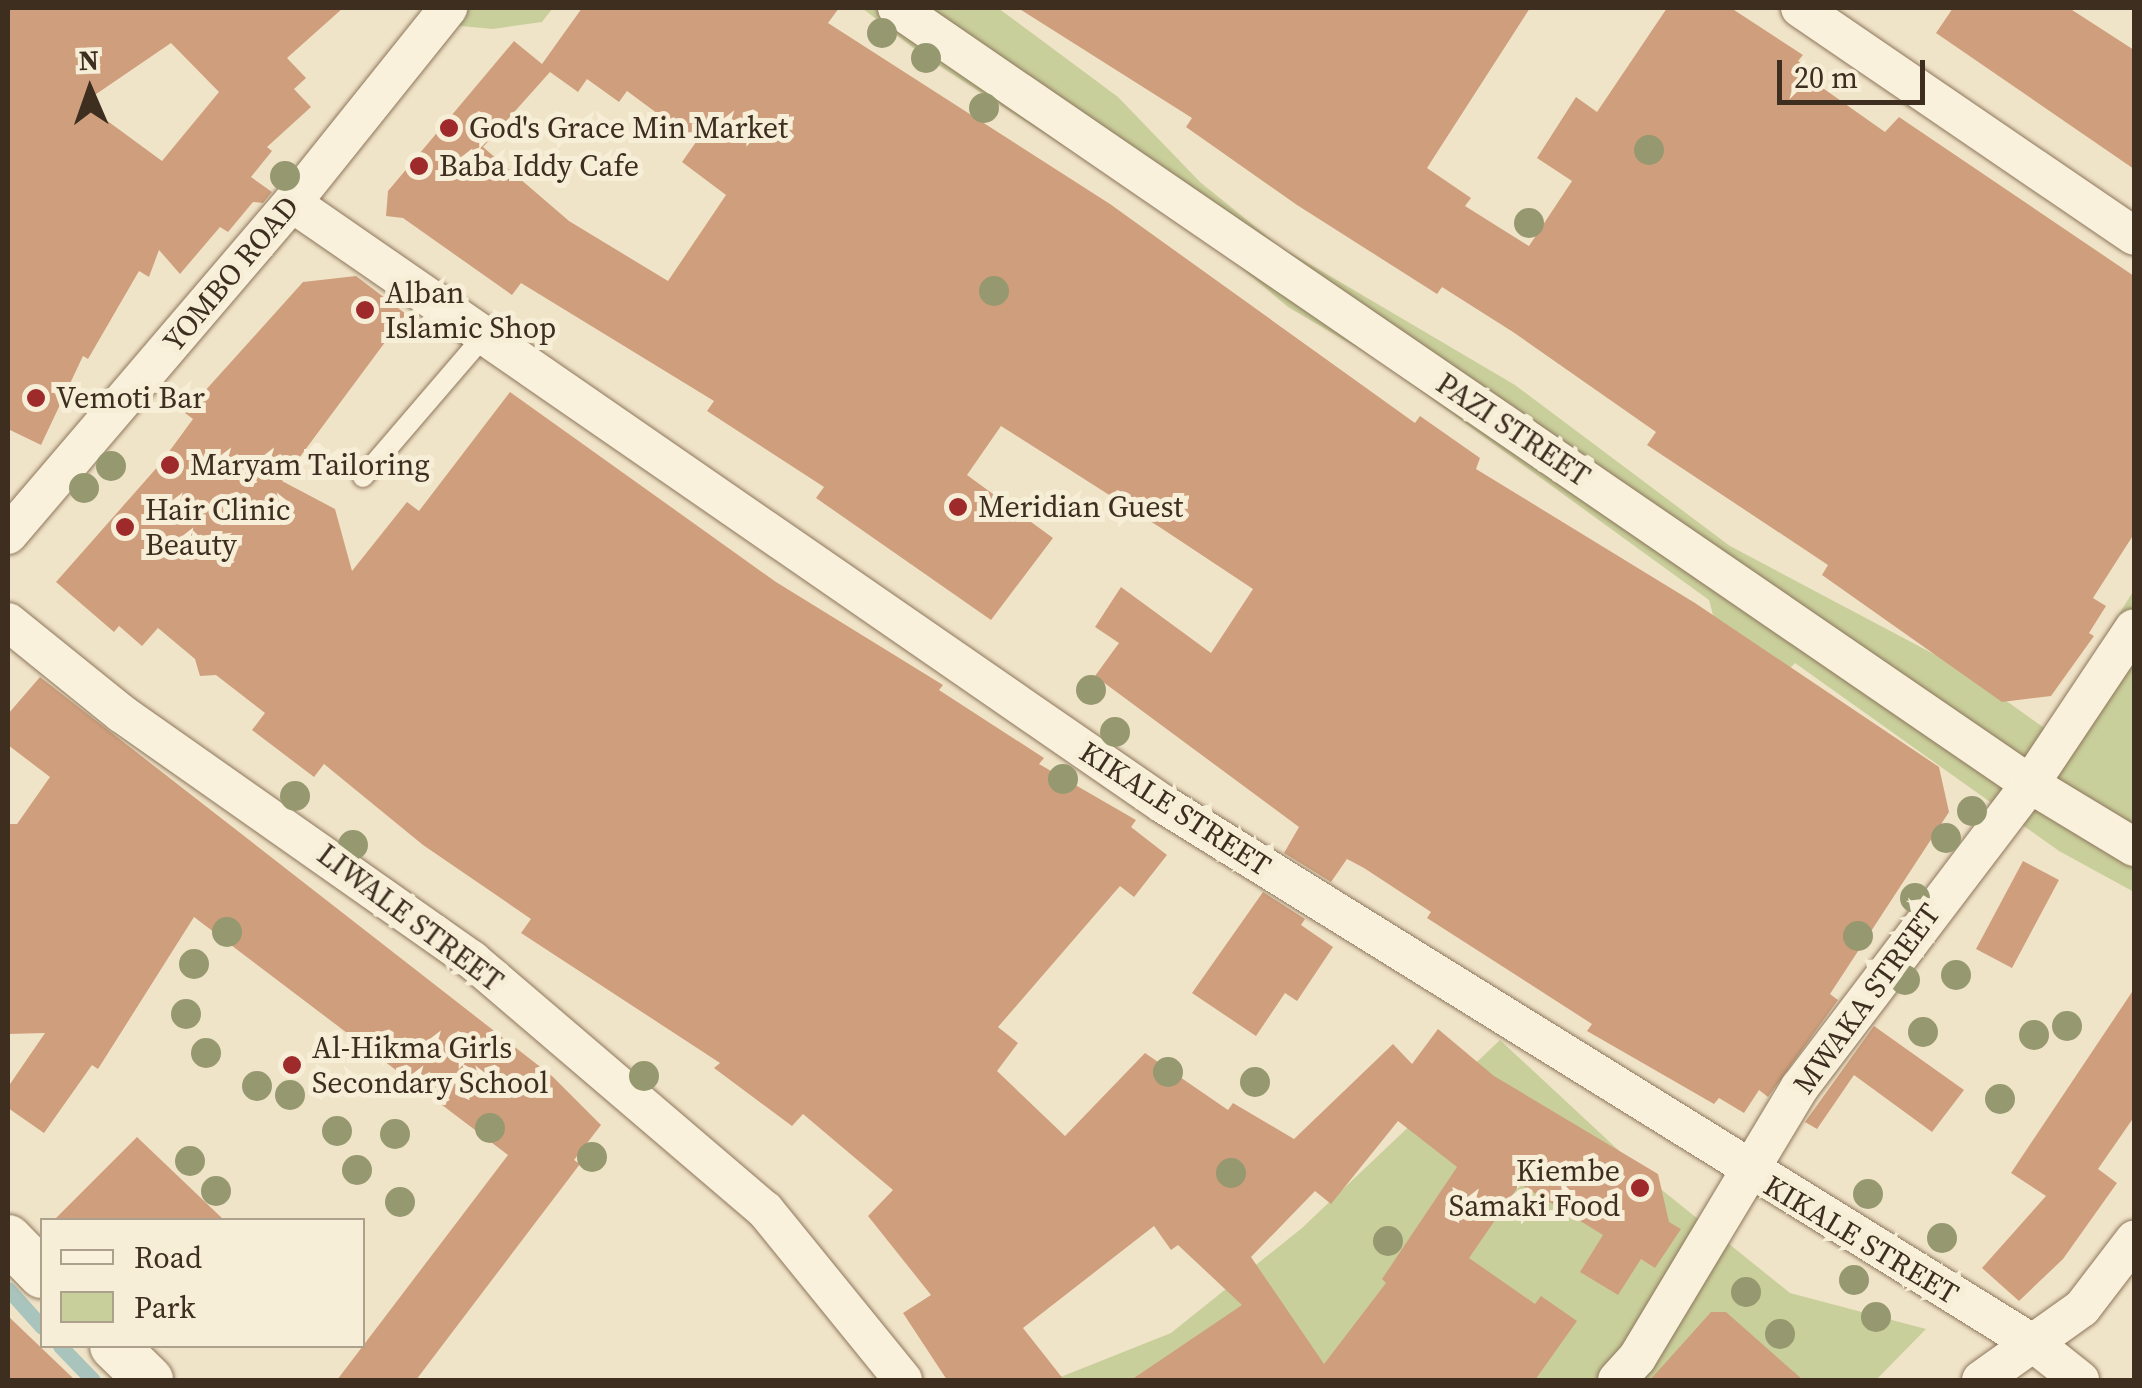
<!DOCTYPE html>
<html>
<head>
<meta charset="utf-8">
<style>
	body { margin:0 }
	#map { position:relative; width:2142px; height:1388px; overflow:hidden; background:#f0e4c8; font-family:"Source Serif 4",serif }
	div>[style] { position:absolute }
	.green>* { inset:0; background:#c9cf9b }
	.stream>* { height:15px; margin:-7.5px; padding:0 7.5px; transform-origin:7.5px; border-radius:7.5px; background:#a9c4bc }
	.building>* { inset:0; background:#cf9f7d }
	.roads { filter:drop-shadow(0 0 2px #8d765c) drop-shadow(0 0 2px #8d765c) }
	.service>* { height:20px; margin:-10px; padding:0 10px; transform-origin:10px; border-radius:10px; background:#faf1dc }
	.minor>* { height:38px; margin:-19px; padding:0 19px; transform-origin:19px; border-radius:19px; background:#faf1dc }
	.tertiary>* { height:48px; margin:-24px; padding:0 24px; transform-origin:24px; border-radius:24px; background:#faf1dc }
	.trees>* { width:30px; height:30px; margin:-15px; border-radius:50%; background:#96986f }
	.dots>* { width:28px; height:28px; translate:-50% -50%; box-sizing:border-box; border:5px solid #f7eed8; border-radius:50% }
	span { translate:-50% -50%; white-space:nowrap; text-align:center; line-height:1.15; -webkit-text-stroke:10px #f7eed8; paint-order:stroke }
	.poi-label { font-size:30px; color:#3d2e20 }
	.left { translate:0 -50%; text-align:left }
	.right { translate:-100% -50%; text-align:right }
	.street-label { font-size:30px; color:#3d2e20 }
	.frame { position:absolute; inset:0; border:10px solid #3d2e20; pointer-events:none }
	.legend { position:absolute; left:40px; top:1218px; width:325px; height:130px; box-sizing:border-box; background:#f7eed8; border:2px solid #ada18e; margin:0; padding:12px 18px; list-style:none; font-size:30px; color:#3d2e20 }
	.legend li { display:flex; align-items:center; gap:20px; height:50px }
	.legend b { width:50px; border:2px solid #ada18e }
	.north { position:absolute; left:40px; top:40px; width:100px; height:100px; -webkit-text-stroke:8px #f7eed8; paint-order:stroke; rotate:358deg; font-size:28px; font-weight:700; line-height:40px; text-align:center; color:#3d2e20 }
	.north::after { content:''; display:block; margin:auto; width:35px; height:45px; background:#3d2e20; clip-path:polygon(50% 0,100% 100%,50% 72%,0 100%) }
	.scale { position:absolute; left:1777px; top:60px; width:148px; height:45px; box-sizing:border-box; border:5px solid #3d2e20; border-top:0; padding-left:12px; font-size:30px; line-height:35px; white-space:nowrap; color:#3d2e20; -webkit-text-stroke:8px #f7eed8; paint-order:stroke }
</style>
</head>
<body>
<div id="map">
	<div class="green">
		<i style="clip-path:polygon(428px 8px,553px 8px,542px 22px,493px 29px,418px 22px)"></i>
		<i style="clip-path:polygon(862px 8px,998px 8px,1118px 97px,1200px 182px,1279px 246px,1515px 385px,1730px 546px,1962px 669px,2047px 730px,2134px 590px,2134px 892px,2059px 851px,1795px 663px,1741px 720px,1709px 600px,1378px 360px,1288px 307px,1202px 235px,921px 54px)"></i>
		<i style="clip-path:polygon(1500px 1040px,1657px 1186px,1790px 1293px,1926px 1329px,1876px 1380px,1053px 1380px,1171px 1333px,1302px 1228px)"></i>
	</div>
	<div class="stream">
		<i style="left:8px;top:1289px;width:51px;rotate:48.2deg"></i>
		<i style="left:60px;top:1346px;width:47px;rotate:45.9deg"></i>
	</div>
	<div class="building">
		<i style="clip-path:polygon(evenodd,8px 8px,343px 8px,287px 58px,306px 78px,294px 89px,311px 107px,267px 147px,272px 151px,251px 177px,272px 192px,263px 203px,253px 202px,228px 232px,220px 227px,180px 274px,159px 250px,149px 277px,139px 271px,88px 359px,83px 356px,41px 445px,8px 429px,8px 8px,171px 43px,219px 92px,162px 161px,83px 103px,171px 43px)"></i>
		<i style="clip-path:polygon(evenodd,582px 8px,839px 8px,828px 23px,1110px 204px,1415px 423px,1420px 416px,1480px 458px,1476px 469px,1695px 603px,1939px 767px,1949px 812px,1830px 994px,1838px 1000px,1768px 1097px,1759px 1090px,1744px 1113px,1719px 1098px,1714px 1104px,1587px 1031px,1592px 1024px,1427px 918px,1431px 912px,1364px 868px,1347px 859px,1331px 882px,1284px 853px,1299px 827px,1095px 676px,1119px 643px,1095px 627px,1121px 587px,1211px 653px,1253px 589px,1161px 528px,1001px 426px,967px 475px,1053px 538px,991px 620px,816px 498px,824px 487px,707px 411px,714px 401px,521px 283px,512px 295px,403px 218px,386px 216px,388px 191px,514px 41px,542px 64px,582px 8px,550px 72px,578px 92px,587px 79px,619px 102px,627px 91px,696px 142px,682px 162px,726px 195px,668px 281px,569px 221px,483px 147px,550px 72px)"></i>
		<i style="clip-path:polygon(1018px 8px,1530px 8px,1427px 168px,1471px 198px,1465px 206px,1529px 246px,1572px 181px,1537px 158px,1576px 97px,1597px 112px,1667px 8px,1731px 8px,1803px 55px,1798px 61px,1822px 77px,1817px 84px,1885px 132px,1899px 117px,2134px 276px,2134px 534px,2093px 598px,2106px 606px,2089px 633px,2094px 636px,2051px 696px,2002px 702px,1822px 575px,1828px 565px,1647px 445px,1656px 432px,1513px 332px,1442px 287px,1437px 294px,1297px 205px,1186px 127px,1192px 118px)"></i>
		<i style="clip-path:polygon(1953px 8px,2069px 8px,2134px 50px,2134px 169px,1936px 33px)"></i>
		<i style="clip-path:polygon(evenodd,356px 276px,406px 314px,282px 481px,335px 509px,352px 571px,407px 502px,419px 511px,510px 392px,776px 582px,943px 685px,939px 690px,1044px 758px,1039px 764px,1136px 820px,1131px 827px,1167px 855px,1134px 897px,1120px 886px,998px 1027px,1018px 1043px,997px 1071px,1065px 1136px,1145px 1053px,1228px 1110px,1233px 1103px,1294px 1139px,1393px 1044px,1412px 1064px,1438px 1029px,1494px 1076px,1658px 1174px,1669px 1222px,1681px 1229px,1655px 1268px,1641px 1259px,1618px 1295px,1580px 1272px,1603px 1235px,1520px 1184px,1469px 1258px,1535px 1304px,1541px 1296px,1577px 1321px,1535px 1380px,1131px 1380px,1242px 1305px,1178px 1245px,1171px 1250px,1154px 1226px,1023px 1328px,1064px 1380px,947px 1380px,903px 1313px,931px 1295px,868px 1216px,893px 1190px,803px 1114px,792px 1126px,714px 1068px,720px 1063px,521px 933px,531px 919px,423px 845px,324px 764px,314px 777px,252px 730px,265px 713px,216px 675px,200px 676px,195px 659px,158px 628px,142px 646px,119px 626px,114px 632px,56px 582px,160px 464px,193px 419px,185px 413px,303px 282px,356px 276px,1398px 1121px,1457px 1167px,1382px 1279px,1386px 1283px,1324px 1364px,1251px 1257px,1315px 1191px,1331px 1204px,1398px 1121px)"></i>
		<i style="clip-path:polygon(40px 677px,552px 1076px,601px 1125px,574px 1160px,580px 1164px,416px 1380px,337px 1380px,508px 1155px,194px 917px,98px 1069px,92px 1065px,44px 1133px,8px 1108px,8px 1087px,45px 1033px,8px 1034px,8px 824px,17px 824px,50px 777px,8px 745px,8px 714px)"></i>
		<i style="clip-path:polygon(2023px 861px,2059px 880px,2012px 968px,1976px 949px)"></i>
		<i style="clip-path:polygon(1263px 892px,1305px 919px,1301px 925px,1333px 947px,1297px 1001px,1285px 993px,1256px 1036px,1192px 993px)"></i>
		<i style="clip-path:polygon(2134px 989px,2134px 1117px,2098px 1169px,2117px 1183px,2063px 1259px,2019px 1301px,1982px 1268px,2046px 1196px,2011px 1173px)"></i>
		<i style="clip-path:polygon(1874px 1026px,1964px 1090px,1932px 1132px,1854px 1075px,1817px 1129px,1805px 1122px)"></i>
		<i style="clip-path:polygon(137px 1137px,224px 1220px,54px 1220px)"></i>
		<i style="clip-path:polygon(1711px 1312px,1726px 1312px,1803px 1380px,1650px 1380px)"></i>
		<i style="clip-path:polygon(8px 1316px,75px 1380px,8px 1380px)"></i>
	</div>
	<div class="roads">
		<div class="service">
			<i style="left:363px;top:477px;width:183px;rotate:-49.4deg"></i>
		</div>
		<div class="minor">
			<i style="left:897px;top:8px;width:1373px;rotate:34.41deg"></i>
			<i style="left:2030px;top:784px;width:122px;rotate:31.2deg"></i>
			<i style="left:1800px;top:8px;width:404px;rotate:34.3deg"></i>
			<i style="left:292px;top:203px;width:1058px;rotate:34.61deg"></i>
			<i style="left:1163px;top:804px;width:1028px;rotate:31.8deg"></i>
			<i style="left:2037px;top:1346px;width:55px;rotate:38.3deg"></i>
			<i style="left:8px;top:535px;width:437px;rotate:-49.5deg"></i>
			<i style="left:292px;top:203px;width:250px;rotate:-51.3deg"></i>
			<i style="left:8px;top:622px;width:146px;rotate:38.9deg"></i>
			<i style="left:122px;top:714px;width:428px;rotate:35.1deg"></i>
			<i style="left:472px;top:960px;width:385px;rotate:40.5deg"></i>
			<i style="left:765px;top:1210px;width:219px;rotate:50.9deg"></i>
			<i style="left:1617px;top:1380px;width:30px;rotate:-48deg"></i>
			<i style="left:1637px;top:1358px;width:316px;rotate:-59deg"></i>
			<i style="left:1800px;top:1087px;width:380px;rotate:-52.8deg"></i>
			<i style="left:2030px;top:784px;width:187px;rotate:-56.3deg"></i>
			<i style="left:1981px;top:1380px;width:124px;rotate:-35.5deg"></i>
			<i style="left:2082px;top:1308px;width:86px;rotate:-52.6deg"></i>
		</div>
		<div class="tertiary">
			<i style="left:8px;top:1239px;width:49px;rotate:45.8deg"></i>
			<i style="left:114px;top:1346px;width:49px;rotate:44.2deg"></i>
		</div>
	</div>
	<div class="trees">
		<i style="left:882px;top:33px"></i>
		<i style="left:926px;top:58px"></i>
		<i style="left:984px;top:108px"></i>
		<i style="left:1649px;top:150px"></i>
		<i style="left:285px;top:176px"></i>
		<i style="left:1529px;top:223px"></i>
		<i style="left:994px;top:291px"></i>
		<i style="left:111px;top:466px"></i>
		<i style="left:84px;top:488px"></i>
		<i style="left:1091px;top:690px"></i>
		<i style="left:1115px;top:732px"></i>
		<i style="left:1063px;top:779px"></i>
		<i style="left:295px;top:796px"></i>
		<i style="left:1972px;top:811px"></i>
		<i style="left:1946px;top:838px"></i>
		<i style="left:353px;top:845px"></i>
		<i style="left:1915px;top:898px"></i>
		<i style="left:227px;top:932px"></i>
		<i style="left:1858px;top:936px"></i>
		<i style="left:194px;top:964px"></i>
		<i style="left:1956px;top:975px"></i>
		<i style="left:1905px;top:980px"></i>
		<i style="left:186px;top:1014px"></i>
		<i style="left:2067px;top:1026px"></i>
		<i style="left:1923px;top:1032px"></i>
		<i style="left:2034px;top:1035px"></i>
		<i style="left:206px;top:1053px"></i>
		<i style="left:1168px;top:1072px"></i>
		<i style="left:644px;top:1076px"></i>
		<i style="left:1255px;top:1082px"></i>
		<i style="left:257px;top:1086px"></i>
		<i style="left:290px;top:1095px"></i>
		<i style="left:2000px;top:1099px"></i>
		<i style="left:490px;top:1128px"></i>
		<i style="left:337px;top:1131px"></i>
		<i style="left:395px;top:1134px"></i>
		<i style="left:592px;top:1157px"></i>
		<i style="left:190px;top:1161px"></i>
		<i style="left:357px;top:1170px"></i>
		<i style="left:1231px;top:1173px"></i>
		<i style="left:216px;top:1191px"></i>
		<i style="left:1868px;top:1194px"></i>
		<i style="left:400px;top:1202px"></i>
		<i style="left:1942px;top:1238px"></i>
		<i style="left:1388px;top:1241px"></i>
		<i style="left:1854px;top:1280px"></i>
		<i style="left:1746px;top:1292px"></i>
		<i style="left:1876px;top:1317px"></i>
		<i style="left:1780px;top:1334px"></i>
	</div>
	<div class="dots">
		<i style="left:449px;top:128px;background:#9e2a2b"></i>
		<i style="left:419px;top:166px;background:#9e2a2b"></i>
		<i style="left:365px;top:310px;background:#9e2a2b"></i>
		<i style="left:36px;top:398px;background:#9e2a2b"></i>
		<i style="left:170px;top:465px;background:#9e2a2b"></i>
		<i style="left:958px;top:507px;background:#9e2a2b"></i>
		<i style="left:125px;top:527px;background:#9e2a2b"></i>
		<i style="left:292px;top:1065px;background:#9e2a2b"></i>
		<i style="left:1640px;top:1188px;background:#9e2a2b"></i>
	</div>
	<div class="poi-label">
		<span class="left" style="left:469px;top:128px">God's Grace Min Market</span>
		<span class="left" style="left:439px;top:166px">Baba Iddy Cafe</span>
		<span class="left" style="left:385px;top:310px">Alban<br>Islamic Shop</span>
		<span class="left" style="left:56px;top:398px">Vemoti Bar</span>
		<span class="left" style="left:190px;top:465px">Maryam Tailoring</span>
		<span class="left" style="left:978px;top:507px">Meridian Guest</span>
		<span class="left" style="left:145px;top:527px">Hair Clinic<br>Beauty</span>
		<span class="left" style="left:312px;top:1065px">Al-Hikma Girls<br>Secondary School</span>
		<span class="right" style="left:1620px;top:1188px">Kiembe<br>Samaki Food</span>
	</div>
	<div class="street-label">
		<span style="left:231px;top:274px;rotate:-50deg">YOMBO ROAD</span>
		<span style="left:1513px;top:430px;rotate:34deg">PAZI STREET</span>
		<span style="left:1175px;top:809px;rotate:33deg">KIKALE STREET</span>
		<span style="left:410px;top:918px;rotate:37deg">LIWALE STREET</span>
		<span style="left:1867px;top:999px;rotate:-54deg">MWAKA STREET</span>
		<span style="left:1861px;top:1240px;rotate:31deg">KIKALE STREET</span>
	</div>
	<div class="frame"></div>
	<ul class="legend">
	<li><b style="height:12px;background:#faf1dc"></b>Road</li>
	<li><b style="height:28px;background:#c9cf9b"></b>Park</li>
	</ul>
	<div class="north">N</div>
	<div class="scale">20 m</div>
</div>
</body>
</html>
